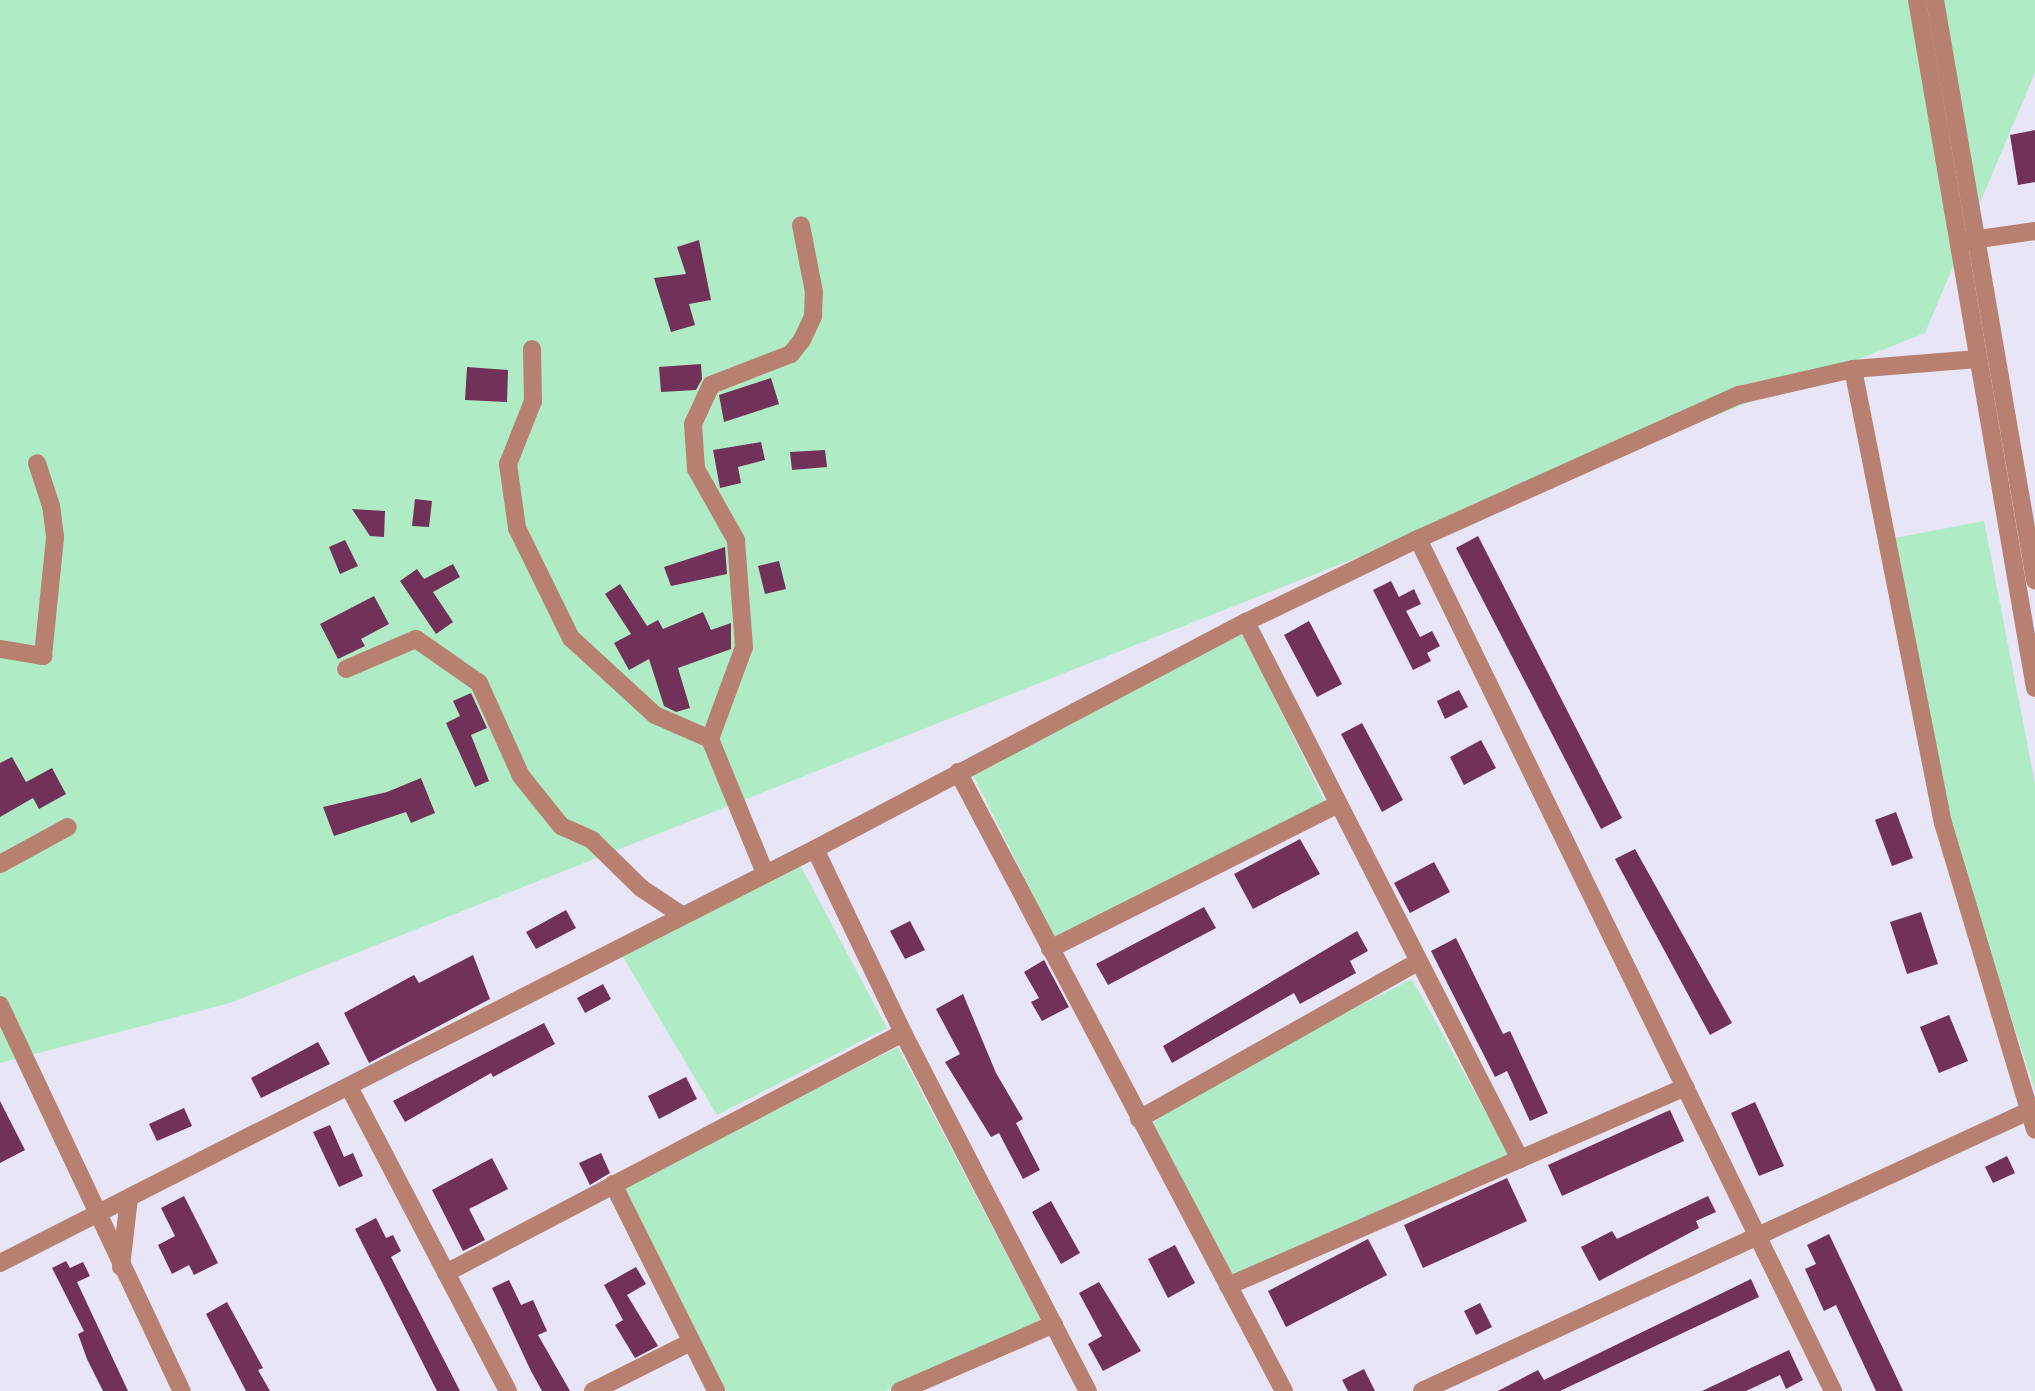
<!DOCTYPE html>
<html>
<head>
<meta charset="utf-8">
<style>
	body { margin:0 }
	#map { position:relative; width:2035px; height:1391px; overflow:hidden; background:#e8e6f6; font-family:Figtree,sans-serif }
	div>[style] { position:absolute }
	.green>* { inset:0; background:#afebc5 }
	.building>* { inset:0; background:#713159 }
	.minor>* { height:18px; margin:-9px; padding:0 9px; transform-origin:9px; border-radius:9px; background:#b88071 }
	span { translate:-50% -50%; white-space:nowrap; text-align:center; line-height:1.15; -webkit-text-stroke:7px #f6f4fe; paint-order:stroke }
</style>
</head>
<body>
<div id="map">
	<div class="green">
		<i style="clip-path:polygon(0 0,2035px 0,2035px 73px,1925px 333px,230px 1003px,0 1063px)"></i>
		<i style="clip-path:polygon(1984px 521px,2035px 784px,2035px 1090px,1952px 838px,1889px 539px)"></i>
		<i style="clip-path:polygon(1243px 633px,1326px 804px,1057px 943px,973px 775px)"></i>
		<i style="clip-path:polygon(799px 863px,887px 1028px,717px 1115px,620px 952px)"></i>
		<i style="clip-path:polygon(1412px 979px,1510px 1156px,1234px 1277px,1153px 1123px,1198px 1087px)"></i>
		<i style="clip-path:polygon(898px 1047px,1044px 1326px,886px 1391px,726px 1391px,618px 1189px)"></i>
	</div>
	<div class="building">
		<i style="clip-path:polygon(2035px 130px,2035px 182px,2018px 185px,2010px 135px)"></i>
		<i style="clip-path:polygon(699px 240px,711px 300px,689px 304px,695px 325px,671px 332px,654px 278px,686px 274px,677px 247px)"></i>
		<i style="clip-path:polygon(701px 364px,702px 379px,696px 390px,661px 392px,659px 367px)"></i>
		<i style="clip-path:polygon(467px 367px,508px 370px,507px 402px,465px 400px)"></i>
		<i style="clip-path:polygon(771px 378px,779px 404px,724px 422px,719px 395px)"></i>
		<i style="clip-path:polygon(761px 442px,765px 460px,738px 467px,741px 483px,720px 488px,713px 450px)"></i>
		<i style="clip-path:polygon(825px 450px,827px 467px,792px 470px,790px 452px)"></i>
		<i style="clip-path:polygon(415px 499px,432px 501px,429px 527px,412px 526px)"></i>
		<i style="clip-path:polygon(352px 509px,385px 511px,384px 537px,370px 536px)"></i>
		<i style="clip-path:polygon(1478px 536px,1622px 818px,1601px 829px,1456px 548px)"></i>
		<i style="clip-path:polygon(345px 540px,358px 566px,340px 574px,329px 547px)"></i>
		<i style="clip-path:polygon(725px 547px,727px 574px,671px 586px,664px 567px)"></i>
		<i style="clip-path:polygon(779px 561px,786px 589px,765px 594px,758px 566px)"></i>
		<i style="clip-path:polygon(453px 564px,460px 577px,433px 592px,453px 622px,436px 634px,400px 581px,417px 569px,424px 579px)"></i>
		<i style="clip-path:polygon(1391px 581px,1399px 597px,1414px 589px,1421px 604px,1406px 611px,1420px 637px,1432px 631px,1440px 646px,1427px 653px,1431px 661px,1413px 670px,1373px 590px)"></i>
		<i style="clip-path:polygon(620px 584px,647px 626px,658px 620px,663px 629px,703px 612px,711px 630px,731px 623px,731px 649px,678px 668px,690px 708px,676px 712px,664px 706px,649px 659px,629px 670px,614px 643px,631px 634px,605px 594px)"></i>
		<i style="clip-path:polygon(374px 596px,389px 624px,361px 639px,365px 646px,338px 659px,320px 624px)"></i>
		<i style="clip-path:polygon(1309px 621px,1342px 684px,1317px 697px,1284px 635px)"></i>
		<i style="clip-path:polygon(1459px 690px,1468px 707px,1445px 719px,1437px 701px)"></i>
		<i style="clip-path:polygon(471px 693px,487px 728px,471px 735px,489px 781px,475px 787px,446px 723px,460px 716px,453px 701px)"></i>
		<i style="clip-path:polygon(1362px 723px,1403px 800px,1382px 812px,1341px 734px)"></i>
		<i style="clip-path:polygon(1481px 740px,1496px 768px,1464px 785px,1450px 757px)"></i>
		<i style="clip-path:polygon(12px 757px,26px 782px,52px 768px,66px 794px,39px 809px,33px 798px,0 817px,0 763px)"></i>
		<i style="clip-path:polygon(421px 778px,435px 813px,411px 823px,406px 812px,334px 836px,323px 807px,387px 792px)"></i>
		<i style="clip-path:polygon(1896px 812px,1913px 858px,1892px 866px,1875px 820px)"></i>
		<i style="clip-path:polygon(1300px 839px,1320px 874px,1253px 909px,1234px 874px)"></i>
		<i style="clip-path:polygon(1635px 849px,1732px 1023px,1710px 1035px,1615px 859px)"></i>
		<i style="clip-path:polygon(1434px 862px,1450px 892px,1410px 913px,1394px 883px)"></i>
		<i style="clip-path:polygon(1204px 907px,1216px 928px,1108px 985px,1096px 964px)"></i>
		<i style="clip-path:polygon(566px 910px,576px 928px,536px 949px,526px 932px)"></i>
		<i style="clip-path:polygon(1921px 912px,1938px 964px,1907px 974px,1890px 922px)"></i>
		<i style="clip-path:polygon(910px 921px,925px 950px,905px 959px,890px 931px)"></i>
		<i style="clip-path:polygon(1357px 931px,1368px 951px,1350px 961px,1356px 973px,1300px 1004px,1294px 993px,1172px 1063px,1163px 1046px)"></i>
		<i style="clip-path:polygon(1456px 938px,1503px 1034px,1510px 1031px,1548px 1113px,1530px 1121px,1507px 1071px,1495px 1077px,1431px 951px)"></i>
		<i style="clip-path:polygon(473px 955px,490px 999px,369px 1063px,344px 1013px,414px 975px,419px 983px)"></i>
		<i style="clip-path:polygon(1044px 960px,1069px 1007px,1042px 1021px,1031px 1002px,1039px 998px,1024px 972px)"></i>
		<i style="clip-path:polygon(603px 984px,611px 999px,585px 1013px,577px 998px)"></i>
		<i style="clip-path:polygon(963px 994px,996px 1073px,1023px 1119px,1016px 1123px,1040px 1170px,1023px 1179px,999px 1133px,991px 1137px,945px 1062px,960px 1054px,936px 1009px)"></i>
		<i style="clip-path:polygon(1949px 1015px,1968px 1061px,1939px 1073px,1920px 1027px)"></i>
		<i style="clip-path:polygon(544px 1023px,555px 1044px,493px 1077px,491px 1073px,405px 1122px,393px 1101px)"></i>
		<i style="clip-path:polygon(318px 1042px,330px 1064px,261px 1098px,251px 1078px)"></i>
		<i style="clip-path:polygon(686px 1077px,697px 1099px,659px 1119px,648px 1096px)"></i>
		<i style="clip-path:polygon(0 1101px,25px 1150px,0 1163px)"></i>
		<i style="clip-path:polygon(1755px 1102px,1784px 1166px,1759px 1176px,1731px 1113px)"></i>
		<i style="clip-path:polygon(184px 1108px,192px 1126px,157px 1141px,149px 1124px)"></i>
		<i style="clip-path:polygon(1670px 1110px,1684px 1141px,1562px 1196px,1548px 1165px)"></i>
		<i style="clip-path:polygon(330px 1125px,344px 1157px,353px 1153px,363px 1176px,339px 1187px,313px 1132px)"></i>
		<i style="clip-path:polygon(601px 1153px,610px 1173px,590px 1185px,579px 1163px)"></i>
		<i style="clip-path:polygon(2007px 1156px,2015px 1173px,1993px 1183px,1985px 1167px)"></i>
		<i style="clip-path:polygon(492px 1158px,508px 1189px,469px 1209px,485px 1240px,463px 1251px,432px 1190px)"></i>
		<i style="clip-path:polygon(1507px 1178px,1527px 1221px,1423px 1268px,1404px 1225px)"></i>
		<i style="clip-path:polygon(184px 1196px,218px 1263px,194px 1275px,189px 1265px,172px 1274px,158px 1245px,175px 1236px,161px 1208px)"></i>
		<i style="clip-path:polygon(1708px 1196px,1716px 1212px,1696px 1221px,1699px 1228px,1599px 1281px,1581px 1247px,1612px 1231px,1617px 1239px)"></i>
		<i style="clip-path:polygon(1051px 1201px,1080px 1253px,1061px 1264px,1032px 1212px)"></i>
		<i style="clip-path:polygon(376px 1218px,386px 1238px,393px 1235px,401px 1251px,391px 1257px,460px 1391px,437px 1391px,355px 1229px)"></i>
		<i style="clip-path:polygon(1829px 1234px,1903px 1391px,1876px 1391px,1836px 1305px,1824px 1311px,1805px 1269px,1816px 1264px,1807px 1245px)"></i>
		<i style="clip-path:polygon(1368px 1239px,1387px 1275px,1286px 1327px,1268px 1291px)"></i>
		<i style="clip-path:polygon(1175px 1245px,1195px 1283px,1168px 1298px,1148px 1259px)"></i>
		<i style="clip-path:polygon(66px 1261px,70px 1268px,83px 1262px,90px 1276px,77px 1282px,128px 1391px,103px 1391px,87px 1359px,78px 1334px,84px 1331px,52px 1268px)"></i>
		<i style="clip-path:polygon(636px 1267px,646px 1284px,627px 1295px,658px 1346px,635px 1358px,615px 1325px,623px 1320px,604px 1285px)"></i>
		<i style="clip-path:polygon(1751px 1279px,1759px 1297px,1560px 1391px,1498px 1391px,1538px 1370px,1544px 1380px)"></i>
		<i style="clip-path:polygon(509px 1280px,521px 1305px,533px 1300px,547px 1331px,538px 1335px,570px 1391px,542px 1391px,531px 1371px,492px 1288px)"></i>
		<i style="clip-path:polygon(1099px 1282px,1141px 1351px,1103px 1371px,1088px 1344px,1102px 1336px,1079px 1293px)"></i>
		<i style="clip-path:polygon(227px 1302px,263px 1368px,258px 1370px,270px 1391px,246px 1391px,206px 1314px)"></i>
		<i style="clip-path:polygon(1480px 1303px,1492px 1327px,1476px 1335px,1464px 1311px)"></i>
		<i style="clip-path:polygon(1789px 1350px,1803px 1380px,1786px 1389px,1780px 1375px,1746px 1391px,1702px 1391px)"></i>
		<i style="clip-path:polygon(1364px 1369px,1375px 1391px,1348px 1391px,1342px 1380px)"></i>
	</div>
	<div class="minor">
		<i style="left:1917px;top:0;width:698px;rotate:80.27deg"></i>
		<i style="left:1935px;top:0;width:589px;rotate:80.22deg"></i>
		<i style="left:1965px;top:241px;width:71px;rotate:-8.1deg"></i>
		<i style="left:532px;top:349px;width:52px;rotate:88.9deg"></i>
		<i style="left:533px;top:401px;width:68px;rotate:111.6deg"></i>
		<i style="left:508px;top:464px;width:65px;rotate:82deg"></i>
		<i style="left:517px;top:528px;width:123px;rotate:63.9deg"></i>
		<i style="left:571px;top:638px;width:114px;rotate:42.5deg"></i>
		<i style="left:655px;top:715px;width:60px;rotate:23.6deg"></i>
		<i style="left:710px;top:739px;width:145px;rotate:67.7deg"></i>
		<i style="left:1853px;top:369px;width:463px;rotate:78.8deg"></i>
		<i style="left:1943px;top:823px;width:320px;rotate:73.3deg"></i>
		<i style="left:1418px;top:539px;width:948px;rotate:64.03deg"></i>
		<i style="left:1246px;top:622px;width:603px;rotate:62.97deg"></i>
		<i style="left:0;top:649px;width:44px;rotate:9.2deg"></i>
		<i style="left:43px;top:656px;width:120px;rotate:-84.2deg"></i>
		<i style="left:55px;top:537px;width:31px;rotate:-97deg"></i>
		<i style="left:51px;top:506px;width:45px;rotate:-108deg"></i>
		<i style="left:346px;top:669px;width:76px;rotate:-23.2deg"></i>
		<i style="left:416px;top:639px;width:77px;rotate:34.9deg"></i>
		<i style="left:479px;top:683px;width:102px;rotate:65.7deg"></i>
		<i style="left:521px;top:776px;width:64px;rotate:51.3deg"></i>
		<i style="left:561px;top:826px;width:34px;rotate:24deg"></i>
		<i style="left:592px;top:840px;width:69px;rotate:44.4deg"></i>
		<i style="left:641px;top:888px;width:47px;rotate:33.7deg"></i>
		<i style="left:710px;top:739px;width:98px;rotate:-69.7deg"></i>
		<i style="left:744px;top:647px;width:107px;rotate:-94.3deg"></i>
		<i style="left:736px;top:540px;width:81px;rotate:-119.4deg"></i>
		<i style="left:696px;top:469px;width:45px;rotate:-93.8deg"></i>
		<i style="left:693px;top:424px;width:43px;rotate:-65.2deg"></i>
		<i style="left:711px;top:385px;width:86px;rotate:-21.2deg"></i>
		<i style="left:791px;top:354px;width:18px;rotate:-52deg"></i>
		<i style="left:802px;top:340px;width:26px;rotate:-65deg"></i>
		<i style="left:813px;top:316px;width:24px;rotate:-88deg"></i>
		<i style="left:814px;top:292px;width:68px;rotate:-101deg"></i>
		<i style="left:958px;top:772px;width:700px;rotate:62.23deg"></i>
		<i style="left:815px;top:849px;width:204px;rotate:64.4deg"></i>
		<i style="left:903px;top:1033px;width:403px;rotate:62.7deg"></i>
		<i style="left:0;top:864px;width:77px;rotate:-28.6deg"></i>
		<i style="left:1050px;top:949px;width:320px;rotate:-26.7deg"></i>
		<i style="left:0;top:1005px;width:427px;rotate:64.8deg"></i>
		<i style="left:349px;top:1087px;width:343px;rotate:62.4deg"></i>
		<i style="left:1139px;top:1119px;width:320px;rotate:-29.4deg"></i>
		<i style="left:613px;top:1184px;width:231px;rotate:63.5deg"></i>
		<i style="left:0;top:1263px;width:914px;rotate:-26.93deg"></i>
		<i style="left:815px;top:849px;width:487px;rotate:-27.8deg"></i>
		<i style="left:1246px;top:622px;width:191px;rotate:-25.8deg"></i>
		<i style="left:1418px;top:539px;width:352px;rotate:-24.2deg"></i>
		<i style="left:1739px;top:395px;width:117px;rotate:-12.8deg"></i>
		<i style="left:1853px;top:369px;width:125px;rotate:-4.6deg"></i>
		<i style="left:121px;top:1267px;width:69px;rotate:-83.4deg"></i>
		<i style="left:446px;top:1273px;width:516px;rotate:-27.71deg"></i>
		<i style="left:1228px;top:1286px;width:499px;rotate:-23.5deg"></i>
		<i style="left:593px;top:1391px;width:110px;rotate:-26.6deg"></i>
		<i style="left:900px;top:1391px;width:168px;rotate:-23.5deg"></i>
		<i style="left:1422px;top:1391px;width:675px;rotate:-24.78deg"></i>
	</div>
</div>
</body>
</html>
